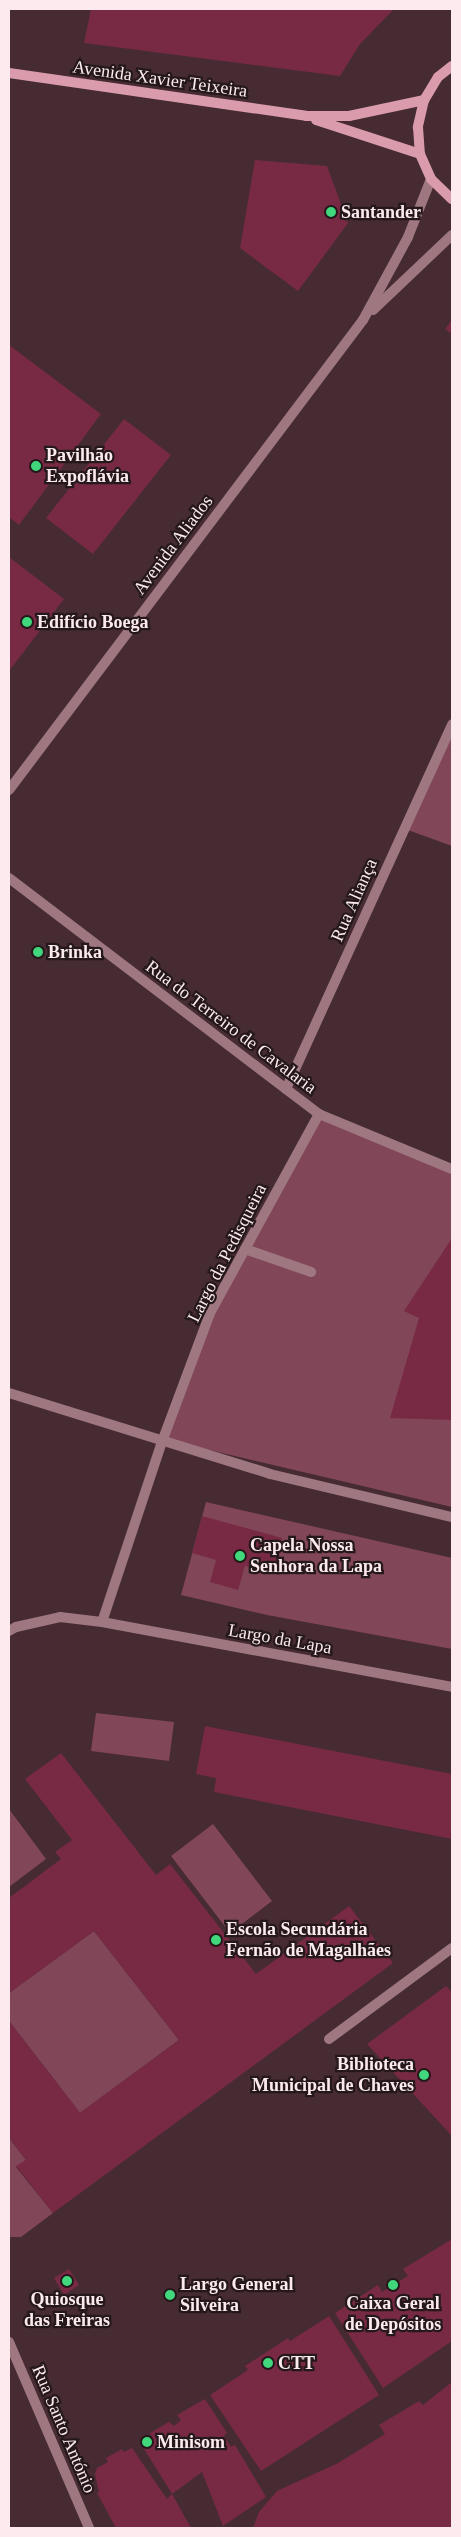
<!DOCTYPE html>
<html>
<head>
<meta charset="utf-8">
<style>
	body { margin:0 }
	#map { position:relative; width:461px; height:2537px; overflow:hidden; background:#462b32; font-family:Georgia,serif }
	div>[style] { position:absolute }
	.green>* { inset:0; background:#814657 }
	.building>* { inset:0; background:#782a45 }
	.service>* { height:10px; margin:-5px; padding:0 5px; transform-origin:5px; border-radius:5px; background:#9e7781 }
	.pedestrian>* { height:10px; margin:-5px; padding:0 5px; transform-origin:5px; border-radius:5px; background:#9e7781 }
	.minor>* { height:10px; margin:-5px; padding:0 5px; transform-origin:5px; border-radius:5px; background:#9e7781 }
	.secondary>* { height:10px; margin:-5px; padding:0 5px; transform-origin:5px; border-radius:5px; background:#da9cac }
	.dots>* { width:14px; height:14px; translate:-50% -50%; box-sizing:border-box; border:2px solid #24181b; border-radius:50% }
	span { translate:-50% -50%; white-space:nowrap; text-align:center; line-height:1.15; -webkit-text-stroke:4.5px #24181b; paint-order:stroke }
	.street-label { font-size:18px; color:#fceaee }
	.poi-label { font-size:18px; color:#fceaee; font-weight:700 }
	.left { translate:0 -50%; text-align:left }
	.right { translate:-100% -50%; text-align:right }
	.frame { position:absolute; inset:0; border:10px solid #fceaee; pointer-events:none }
</style>
</head>
<body>
<div id="map">
	<div class="green">
		<i style="clip-path:polygon(452px 725px,452px 846px,405px 829px)"></i>
		<i style="clip-path:polygon(320px 1115px,452px 1169px,452px 1507px,163px 1439px,211px 1313px)"></i>
		<i style="clip-path:polygon(206px 1502px,452px 1558px,452px 1649px,267px 1615px,181px 1595px)"></i>
		<i style="clip-path:polygon(96px 1713px,174px 1722px,169px 1761px,91px 1751px)"></i>
		<i style="clip-path:polygon(9px 1809px,46px 1859px,9px 1887px)"></i>
		<i style="clip-path:polygon(213px 1824px,272px 1901px,230px 1933px,171px 1856px)"></i>
		<i style="clip-path:polygon(94px 1931px,179px 2040px,80px 2113px,9px 2021px,9px 1993px)"></i>
		<i style="clip-path:polygon(9px 2138px,26px 2160px,16px 2167px,53px 2213px,21px 2237px,9px 2237px)"></i>
	</div>
	<div class="building">
		<i style="clip-path:polygon(91px 9px,394px 9px,360px 44px,340px 76px,84px 43px)"></i>
		<i style="clip-path:polygon(255px 160px,327px 166px,348px 223px,298px 291px,240px 248px)"></i>
		<i style="clip-path:polygon(452px 320px,452px 334px,445px 329px)"></i>
		<i style="clip-path:polygon(9px 345px,101px 414px,19px 525px,9px 517px)"></i>
		<i style="clip-path:polygon(124px 419px,171px 455px,93px 554px,46px 518px)"></i>
		<i style="clip-path:polygon(9px 557px,64px 599px,9px 671px)"></i>
		<i style="clip-path:polygon(452px 1238px,452px 1420px,390px 1418px,419px 1318px,404px 1311px)"></i>
		<i style="clip-path:polygon(202px 1516px,282px 1538px,272px 1574px,245px 1566px,238px 1590px,210px 1582px,216px 1560px,192px 1553px)"></i>
		<i style="clip-path:polygon(205px 1726px,452px 1774px,452px 1839px,214px 1792px,216px 1778px,196px 1774px)"></i>
		<i style="clip-path:polygon(61px 1753px,156px 1875px,170px 1864px,256px 1974px,349px 1906px,393px 1963px,53px 2213px,16px 2166px,26px 2160px,9px 2138px,9px 2021px,80px 2113px,179px 2040px,94px 1931px,9px 1993px,9px 1898px,61px 1859px,55px 1852px,72px 1840px,25px 1779px)"></i>
		<i style="clip-path:polygon(446px 1986px,452px 1992px,452px 2136px,367px 2044px)"></i>
		<i style="clip-path:polygon(452px 2239px,452px 2341px,383px 2388px,335px 2313px,378px 2285px,382px 2292px,408px 2276px,403px 2269px)"></i>
		<i style="clip-path:polygon(69px 2269px,79px 2285px,64px 2295px,54px 2278px)"></i>
		<i style="clip-path:polygon(329px 2316px,379px 2395px,261px 2471px,210px 2395px,248px 2370px,245px 2366px,288px 2338px,290px 2341px)"></i>
		<i style="clip-path:polygon(452px 2382px,452px 2527px,253px 2528px,259px 2512px,277px 2491px,338px 2463px,385px 2434px,379px 2425px,419px 2401px,423px 2405px)"></i>
		<i style="clip-path:polygon(205px 2399px,227px 2433px,224px 2436px,231px 2447px,235px 2445px,266px 2497px,223px 2526px,202px 2472px,172px 2494px,141px 2444px,152px 2437px,150px 2433px,169px 2422px,174px 2426px,181px 2420px,177px 2415px)"></i>
		<i style="clip-path:polygon(132px 2448px,167px 2499px,172px 2494px,191px 2528px,116px 2528px,97px 2493px,99px 2492px,95px 2474px,97px 2468px,108px 2462px,106px 2458px,122px 2449px,124px 2452px)"></i>
	</div>
	<div class="service">
		<i style="left:245px;top:1249px;width:70px;rotate:19.2deg"></i>
	</div>
	<div class="pedestrian">
		<i style="left:329px;top:2039px;width:153px;rotate:-36.5deg"></i>
	</div>
	<div class="minor">
		<i style="left:373px;top:310px;width:109px;rotate:-43.5deg"></i>
		<i style="left:9px;top:790px;width:588px;rotate:-53.01deg"></i>
		<i style="left:363px;top:320px;width:94px;rotate:-61.5deg"></i>
		<i style="left:408px;top:237px;width:62px;rotate:-68.4deg"></i>
		<i style="left:9px;top:878px;width:390px;rotate:37.3deg"></i>
		<i style="left:319px;top:1114px;width:144px;rotate:22.5deg"></i>
		<i style="left:286px;top:1089px;width:401px;rotate:-65.5deg"></i>
		<i style="left:9px;top:1393px;width:273px;rotate:17.2deg"></i>
		<i style="left:270px;top:1474px;width:187px;rotate:13.3deg"></i>
		<i style="left:102px;top:1622px;width:193px;rotate:-71.6deg"></i>
		<i style="left:163px;top:1439px;width:134px;rotate:-69.5deg"></i>
		<i style="left:210px;top:1313px;width:227px;rotate:-61.3deg"></i>
		<i style="left:9px;top:1631px;width:8px;rotate:-30deg"></i>
		<i style="left:16px;top:1627px;width:45px;rotate:-12.8deg"></i>
		<i style="left:60px;top:1617px;width:42px;rotate:6.8deg"></i>
		<i style="left:102px;top:1622px;width:356px;rotate:10.5deg"></i>
		<i style="left:9px;top:2342px;width:202px;rotate:66.7deg"></i>
	</div>
	<div class="secondary">
		<i style="left:452px;top:66px;width:18px;rotate:142deg"></i>
		<i style="left:438px;top:77px;width:27px;rotate:121deg"></i>
		<i style="left:424px;top:100px;width:28px;rotate:103deg"></i>
		<i style="left:418px;top:127px;width:27px;rotate:86deg"></i>
		<i style="left:420px;top:154px;width:27px;rotate:66deg"></i>
		<i style="left:431px;top:179px;width:29px;rotate:44deg"></i>
		<i style="left:9px;top:73px;width:300px;rotate:8.2deg"></i>
		<i style="left:306px;top:116px;width:43px"></i>
		<i style="left:349px;top:116px;width:77px;rotate:-12deg"></i>
		<i style="left:316px;top:120px;width:109px;rotate:18.1deg"></i>
	</div>
	<div class="dots">
		<i style="left:331px;top:212px;background:#41d77c"></i>
		<i style="left:36px;top:466px;background:#41d77c"></i>
		<i style="left:27px;top:622px;background:#41d77c"></i>
		<i style="left:38px;top:952px;background:#41d77c"></i>
		<i style="left:240px;top:1556px;background:#41d77c"></i>
		<i style="left:216px;top:1940px;background:#41d77c"></i>
		<i style="left:424px;top:2075px;background:#41d77c"></i>
		<i style="left:67px;top:2281px;background:#41d77c"></i>
		<i style="left:393px;top:2285px;background:#41d77c"></i>
		<i style="left:170px;top:2295px;background:#41d77c"></i>
		<i style="left:268px;top:2363px;background:#41d77c"></i>
		<i style="left:147px;top:2442px;background:#41d77c"></i>
	</div>
	<div class="street-label">
		<span style="left:160px;top:79px;rotate:8deg">Avenida Xavier Teixeira</span>
		<span style="left:173px;top:545px;rotate:-53deg">Avenida Aliados</span>
		<span style="left:354px;top:900px;rotate:-66deg">Rua Aliança</span>
		<span style="left:231px;top:1027px;rotate:37deg">Rua do Terreiro de Cavalaria</span>
		<span style="left:227px;top:1253px;rotate:-63deg">Largo da Pedisqueira</span>
		<span style="left:280px;top:1639px;rotate:10deg">Largo da Lapa</span>
		<span style="left:64px;top:2429px;rotate:67deg">Rua Santo António</span>
	</div>
	<div class="poi-label">
		<span class="left" style="left:341px;top:212px">Santander</span>
		<span class="left" style="left:46px;top:466px">Pavilhão<br>Expoflávia</span>
		<span class="left" style="left:37px;top:622px">Edifício Boega</span>
		<span class="left" style="left:48px;top:952px">Brinka</span>
		<span class="left" style="left:250px;top:1556px">Capela Nossa<br>Senhora da Lapa</span>
		<span class="left" style="left:226px;top:1940px">Escola Secundária<br>Fernão de Magalhães</span>
		<span class="right" style="left:414px;top:2075px">Biblioteca<br>Municipal de Chaves</span>
		<span class="left" style="left:180px;top:2295px">Largo General<br>Silveira</span>
		<span style="left:67px;top:2310px">Quiosque<br>das Freiras</span>
		<span style="left:393px;top:2314px">Caixa Geral<br>de Depósitos</span>
		<span class="left" style="left:278px;top:2363px">CTT</span>
		<span class="left" style="left:157px;top:2442px">Minisom</span>
	</div>
	<div class="frame"></div>
</div>
</body>
</html>
